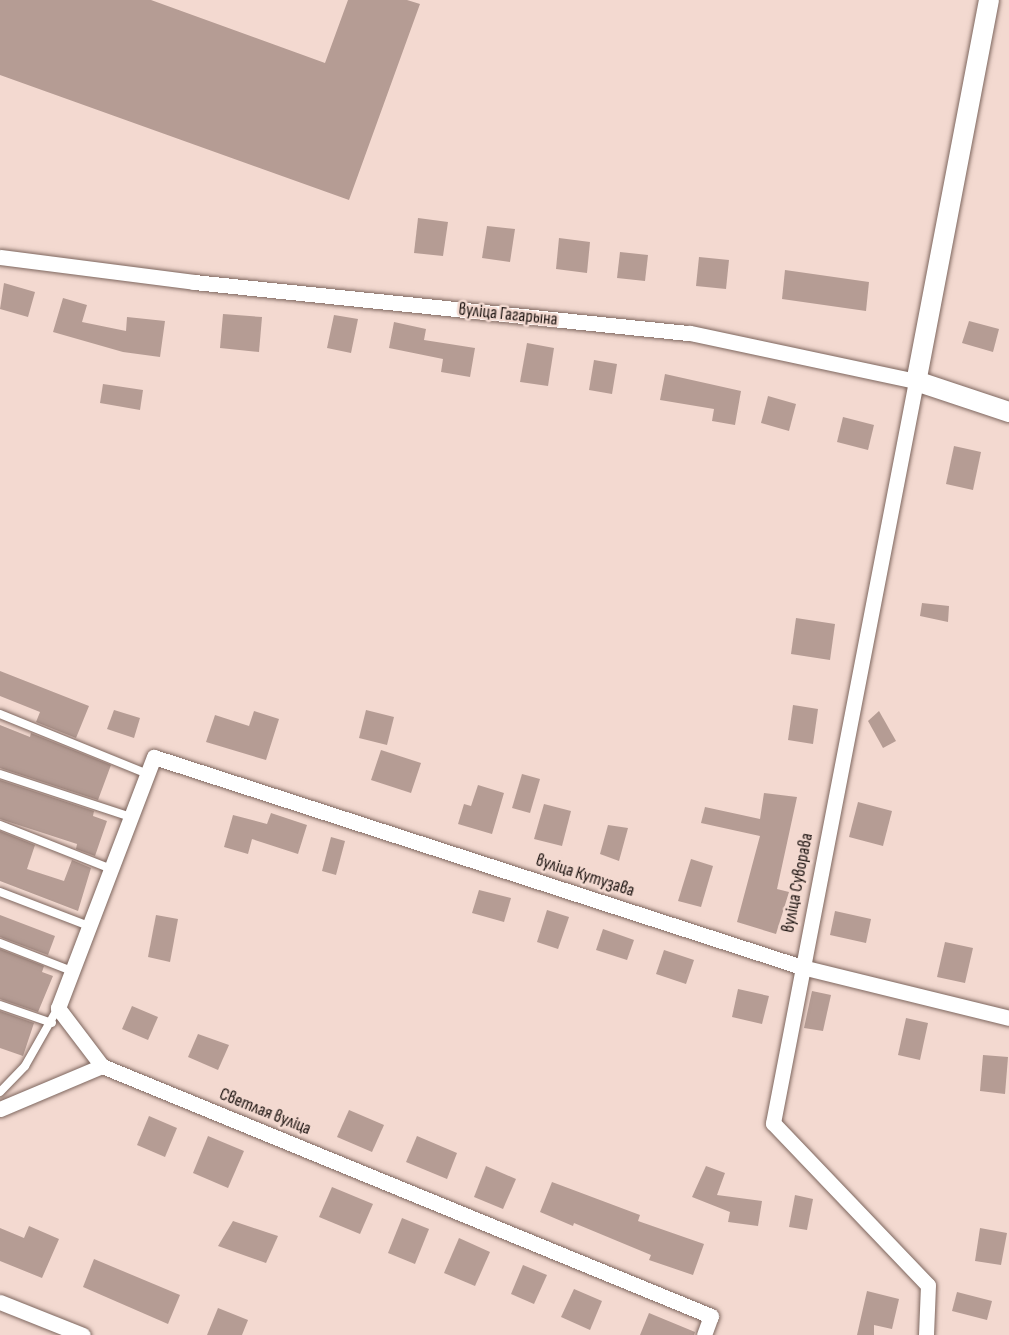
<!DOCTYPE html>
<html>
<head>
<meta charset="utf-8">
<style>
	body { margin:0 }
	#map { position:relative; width:1009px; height:1335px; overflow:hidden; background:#f3d9d0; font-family:"Sofia Sans Condensed",sans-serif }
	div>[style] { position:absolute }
	.building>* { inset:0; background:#b59c94 }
	.roads { filter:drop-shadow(0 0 2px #7d665e) drop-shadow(0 0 2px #7d665e) }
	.service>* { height:8px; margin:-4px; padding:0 4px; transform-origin:4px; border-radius:4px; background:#fff }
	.minor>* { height:15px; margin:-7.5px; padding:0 7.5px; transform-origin:7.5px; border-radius:7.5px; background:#fff }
	.tertiary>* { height:20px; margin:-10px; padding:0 10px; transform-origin:10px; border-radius:10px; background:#fff }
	span { translate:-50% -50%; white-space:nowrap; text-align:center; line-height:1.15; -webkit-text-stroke:5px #f3d9d0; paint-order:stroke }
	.street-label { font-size:18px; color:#1d1411 }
</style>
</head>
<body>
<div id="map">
	<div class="building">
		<i style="clip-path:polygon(0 0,151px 0,325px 63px,348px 0,407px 0,420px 4px,349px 200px,0 75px)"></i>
		<i style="clip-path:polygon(418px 218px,448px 222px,443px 256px,414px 253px)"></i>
		<i style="clip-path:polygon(487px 226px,515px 229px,510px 262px,482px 258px)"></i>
		<i style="clip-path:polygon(559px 238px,590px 242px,587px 273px,556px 269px)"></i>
		<i style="clip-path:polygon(620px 252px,648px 255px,645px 281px,617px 278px)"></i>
		<i style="clip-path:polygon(699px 257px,729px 260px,726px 289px,696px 286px)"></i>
		<i style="clip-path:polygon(785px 270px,869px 282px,866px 311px,782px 299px)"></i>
		<i style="clip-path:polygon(4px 283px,35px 292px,28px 317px,0 309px)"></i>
		<i style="clip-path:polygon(63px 298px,87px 305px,82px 322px,126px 331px,127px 317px,165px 321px,160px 357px,123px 352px,53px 332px)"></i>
		<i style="clip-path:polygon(223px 314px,262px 317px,259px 352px,220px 348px)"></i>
		<i style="clip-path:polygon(334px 315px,358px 319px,351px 353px,327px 348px)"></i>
		<i style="clip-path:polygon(969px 321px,999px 329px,993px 352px,962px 343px)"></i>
		<i style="clip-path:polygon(394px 322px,426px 329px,424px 340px,475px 348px,470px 377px,441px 372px,443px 359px,389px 348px)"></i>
		<i style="clip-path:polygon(527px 343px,554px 348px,548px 386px,520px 382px)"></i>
		<i style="clip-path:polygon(594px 360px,617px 364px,612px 394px,589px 390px)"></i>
		<i style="clip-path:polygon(665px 374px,741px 391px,735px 425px,712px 421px,714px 409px,660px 400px)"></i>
		<i style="clip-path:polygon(103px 384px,143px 390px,140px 410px,100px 403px)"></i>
		<i style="clip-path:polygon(768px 396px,796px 404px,789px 431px,761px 423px)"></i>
		<i style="clip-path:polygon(843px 417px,874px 425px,868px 450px,837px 442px)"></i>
		<i style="clip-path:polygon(954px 446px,981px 452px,973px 490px,946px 484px)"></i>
		<i style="clip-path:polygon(922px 603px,949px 606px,948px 622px,920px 616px)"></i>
		<i style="clip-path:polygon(796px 618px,835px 624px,830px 660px,791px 654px)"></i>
		<i style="clip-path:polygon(0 671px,89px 706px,76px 738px,36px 722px,40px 712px,0 696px)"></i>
		<i style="clip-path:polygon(793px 705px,818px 709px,813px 744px,788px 740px)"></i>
		<i style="clip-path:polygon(114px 710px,140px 718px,134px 738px,107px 729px)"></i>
		<i style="clip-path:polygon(366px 710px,394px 717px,387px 745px,359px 738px)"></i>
		<i style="clip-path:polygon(254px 711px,279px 719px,266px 760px,206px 742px,215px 715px,249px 726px)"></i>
		<i style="clip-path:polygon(879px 711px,896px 741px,883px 748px,868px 721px)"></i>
		<i style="clip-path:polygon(0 725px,30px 737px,31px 733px,111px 765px,98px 800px,0 768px)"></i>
		<i style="clip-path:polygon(381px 750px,421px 763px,411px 793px,371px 780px)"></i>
		<i style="clip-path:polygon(522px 774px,540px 779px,530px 813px,512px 808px)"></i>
		<i style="clip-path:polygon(0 780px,94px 811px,93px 816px,107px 821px,95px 856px,76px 849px,77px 844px,0 819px)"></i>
		<i style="clip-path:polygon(478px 785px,504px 793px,492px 834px,458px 824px,464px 804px,471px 806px)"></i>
		<i style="clip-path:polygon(764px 793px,797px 797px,777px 889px,789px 892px,776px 934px,737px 922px,760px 836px,701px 823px,705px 807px,760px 819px)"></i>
		<i style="clip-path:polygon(858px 802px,892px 811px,883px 846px,849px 837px)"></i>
		<i style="clip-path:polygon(544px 804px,571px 811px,562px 846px,534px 839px)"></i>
		<i style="clip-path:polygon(271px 813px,307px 825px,298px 854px,252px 839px,248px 854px,224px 847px,233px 815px,267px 824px)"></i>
		<i style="clip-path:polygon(608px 825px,628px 828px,619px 861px,600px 854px)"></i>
		<i style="clip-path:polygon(0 831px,35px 845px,27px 869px,64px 881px,72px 860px,91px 868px,78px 911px,0 881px)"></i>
		<i style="clip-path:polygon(331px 837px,345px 841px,336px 875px,322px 871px)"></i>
		<i style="clip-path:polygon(691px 859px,713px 866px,701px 907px,678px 901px)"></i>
		<i style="clip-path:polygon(479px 890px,511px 898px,504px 922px,472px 913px)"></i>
		<i style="clip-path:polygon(547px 910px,569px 917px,558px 949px,537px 942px)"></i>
		<i style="clip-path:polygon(835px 911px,871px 919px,866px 943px,830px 935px)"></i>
		<i style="clip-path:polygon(0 915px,55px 936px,48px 955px,0 937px)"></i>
		<i style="clip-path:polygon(156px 915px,178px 919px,170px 962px,148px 957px)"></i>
		<i style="clip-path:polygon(603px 929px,634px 940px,627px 960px,596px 950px)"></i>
		<i style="clip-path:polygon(945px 942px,973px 948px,965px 983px,937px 977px)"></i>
		<i style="clip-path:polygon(0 949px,44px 966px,42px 972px,53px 976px,38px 1012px,0 999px)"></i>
		<i style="clip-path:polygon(664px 950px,694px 960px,686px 984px,656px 974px)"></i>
		<i style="clip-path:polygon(738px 989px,769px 996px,762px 1024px,732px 1017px)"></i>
		<i style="clip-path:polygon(812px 991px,831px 995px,823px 1031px,804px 1028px)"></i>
		<i style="clip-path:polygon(132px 1006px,158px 1017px,148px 1040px,122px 1029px)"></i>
		<i style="clip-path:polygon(0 1011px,34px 1023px,23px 1056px,0 1048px)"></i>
		<i style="clip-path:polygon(906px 1018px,928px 1023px,920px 1060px,898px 1055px)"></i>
		<i style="clip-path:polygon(198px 1034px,229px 1045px,218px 1070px,188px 1057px)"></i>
		<i style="clip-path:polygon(983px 1055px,1008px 1057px,1005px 1094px,980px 1091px)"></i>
		<i style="clip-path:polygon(349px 1110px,384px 1125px,372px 1152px,337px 1137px)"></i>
		<i style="clip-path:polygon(149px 1116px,177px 1128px,165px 1157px,137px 1145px)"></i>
		<i style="clip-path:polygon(208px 1136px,244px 1151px,228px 1188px,193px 1173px)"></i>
		<i style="clip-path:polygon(417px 1136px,457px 1153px,447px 1179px,406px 1162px)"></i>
		<i style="clip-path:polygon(486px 1166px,516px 1179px,503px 1209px,474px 1197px)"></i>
		<i style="clip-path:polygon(706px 1166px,725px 1173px,717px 1195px,762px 1201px,758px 1226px,728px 1222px,730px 1212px,692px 1197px)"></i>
		<i style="clip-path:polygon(552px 1182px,640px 1215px,638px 1221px,704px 1244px,693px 1275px,649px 1260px,651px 1255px,574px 1223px,573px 1226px,540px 1212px)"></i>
		<i style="clip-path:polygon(332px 1187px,373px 1204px,360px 1234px,319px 1217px)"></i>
		<i style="clip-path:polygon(795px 1195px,813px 1199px,807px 1230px,789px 1227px)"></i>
		<i style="clip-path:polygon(402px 1218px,429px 1229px,415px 1264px,388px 1253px)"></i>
		<i style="clip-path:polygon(233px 1221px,278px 1236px,266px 1263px,218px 1246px)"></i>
		<i style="clip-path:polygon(29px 1226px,59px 1239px,42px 1278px,0 1261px,0 1228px,24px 1238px)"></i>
		<i style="clip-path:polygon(980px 1228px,1007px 1233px,1001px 1265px,975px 1261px)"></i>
		<i style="clip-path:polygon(459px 1238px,490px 1252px,475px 1286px,444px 1273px)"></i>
		<i style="clip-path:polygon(94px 1259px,180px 1295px,168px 1324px,83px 1287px)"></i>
		<i style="clip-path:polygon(523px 1265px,547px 1275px,534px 1304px,511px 1294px)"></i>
		<i style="clip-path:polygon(574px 1289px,602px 1301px,590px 1330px,561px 1317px)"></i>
		<i style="clip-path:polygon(867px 1291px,899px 1299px,892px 1329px,874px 1325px,874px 1335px,857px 1335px)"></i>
		<i style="clip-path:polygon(957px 1292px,992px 1301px,987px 1320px,952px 1311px)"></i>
		<i style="clip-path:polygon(218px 1308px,248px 1320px,242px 1335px,207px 1335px)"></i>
		<i style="clip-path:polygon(649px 1313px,695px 1332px,694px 1335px,640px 1335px)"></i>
	</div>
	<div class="roads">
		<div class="service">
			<i style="left:0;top:714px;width:160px;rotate:22.1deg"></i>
			<i style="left:0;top:774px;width:138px;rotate:18.2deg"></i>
			<i style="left:0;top:825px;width:119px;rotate:21.6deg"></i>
			<i style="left:0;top:892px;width:95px;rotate:20.9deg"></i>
			<i style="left:0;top:943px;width:77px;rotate:21.3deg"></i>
			<i style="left:0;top:1005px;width:55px;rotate:19.1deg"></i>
			<i style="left:0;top:1092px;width:36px;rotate:-46deg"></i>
			<i style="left:25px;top:1066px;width:67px;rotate:-60.4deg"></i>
		</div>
		<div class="minor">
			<i style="left:0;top:257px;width:196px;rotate:7.3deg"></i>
			<i style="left:194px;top:282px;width:499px;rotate:5.9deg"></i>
			<i style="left:690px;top:333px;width:231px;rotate:12deg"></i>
			<i style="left:916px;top:381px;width:756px;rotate:100.91deg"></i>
			<i style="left:773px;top:1123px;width:224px;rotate:46.3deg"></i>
			<i style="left:928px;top:1285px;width:50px;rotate:92.3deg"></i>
			<i style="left:0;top:1109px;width:111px;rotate:-22.9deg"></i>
			<i style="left:0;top:1302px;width:89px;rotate:21.7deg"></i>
			<i style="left:704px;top:1335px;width:20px;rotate:-70deg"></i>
			<i style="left:711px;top:1316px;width:658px;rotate:-157.68deg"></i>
			<i style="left:102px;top:1066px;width:73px;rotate:-127.2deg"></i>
			<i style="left:58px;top:1008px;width:269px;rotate:-69.1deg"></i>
			<i style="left:154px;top:757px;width:681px;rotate:17.96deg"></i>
			<i style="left:802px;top:967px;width:213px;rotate:13.8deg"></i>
		</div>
		<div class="tertiary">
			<i style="left:989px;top:0;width:388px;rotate:100.8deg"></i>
			<i style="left:916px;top:381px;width:98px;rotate:18.4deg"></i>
		</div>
	</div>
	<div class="street-label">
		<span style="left:508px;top:315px;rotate:6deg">вуліца Гагарына</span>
		<span style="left:585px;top:876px;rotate:18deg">вуліца Кутузава</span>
		<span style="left:798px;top:883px;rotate:-79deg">вуліца Суворава</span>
		<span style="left:265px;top:1112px;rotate:22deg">Светлая вуліца</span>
	</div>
</div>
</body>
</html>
